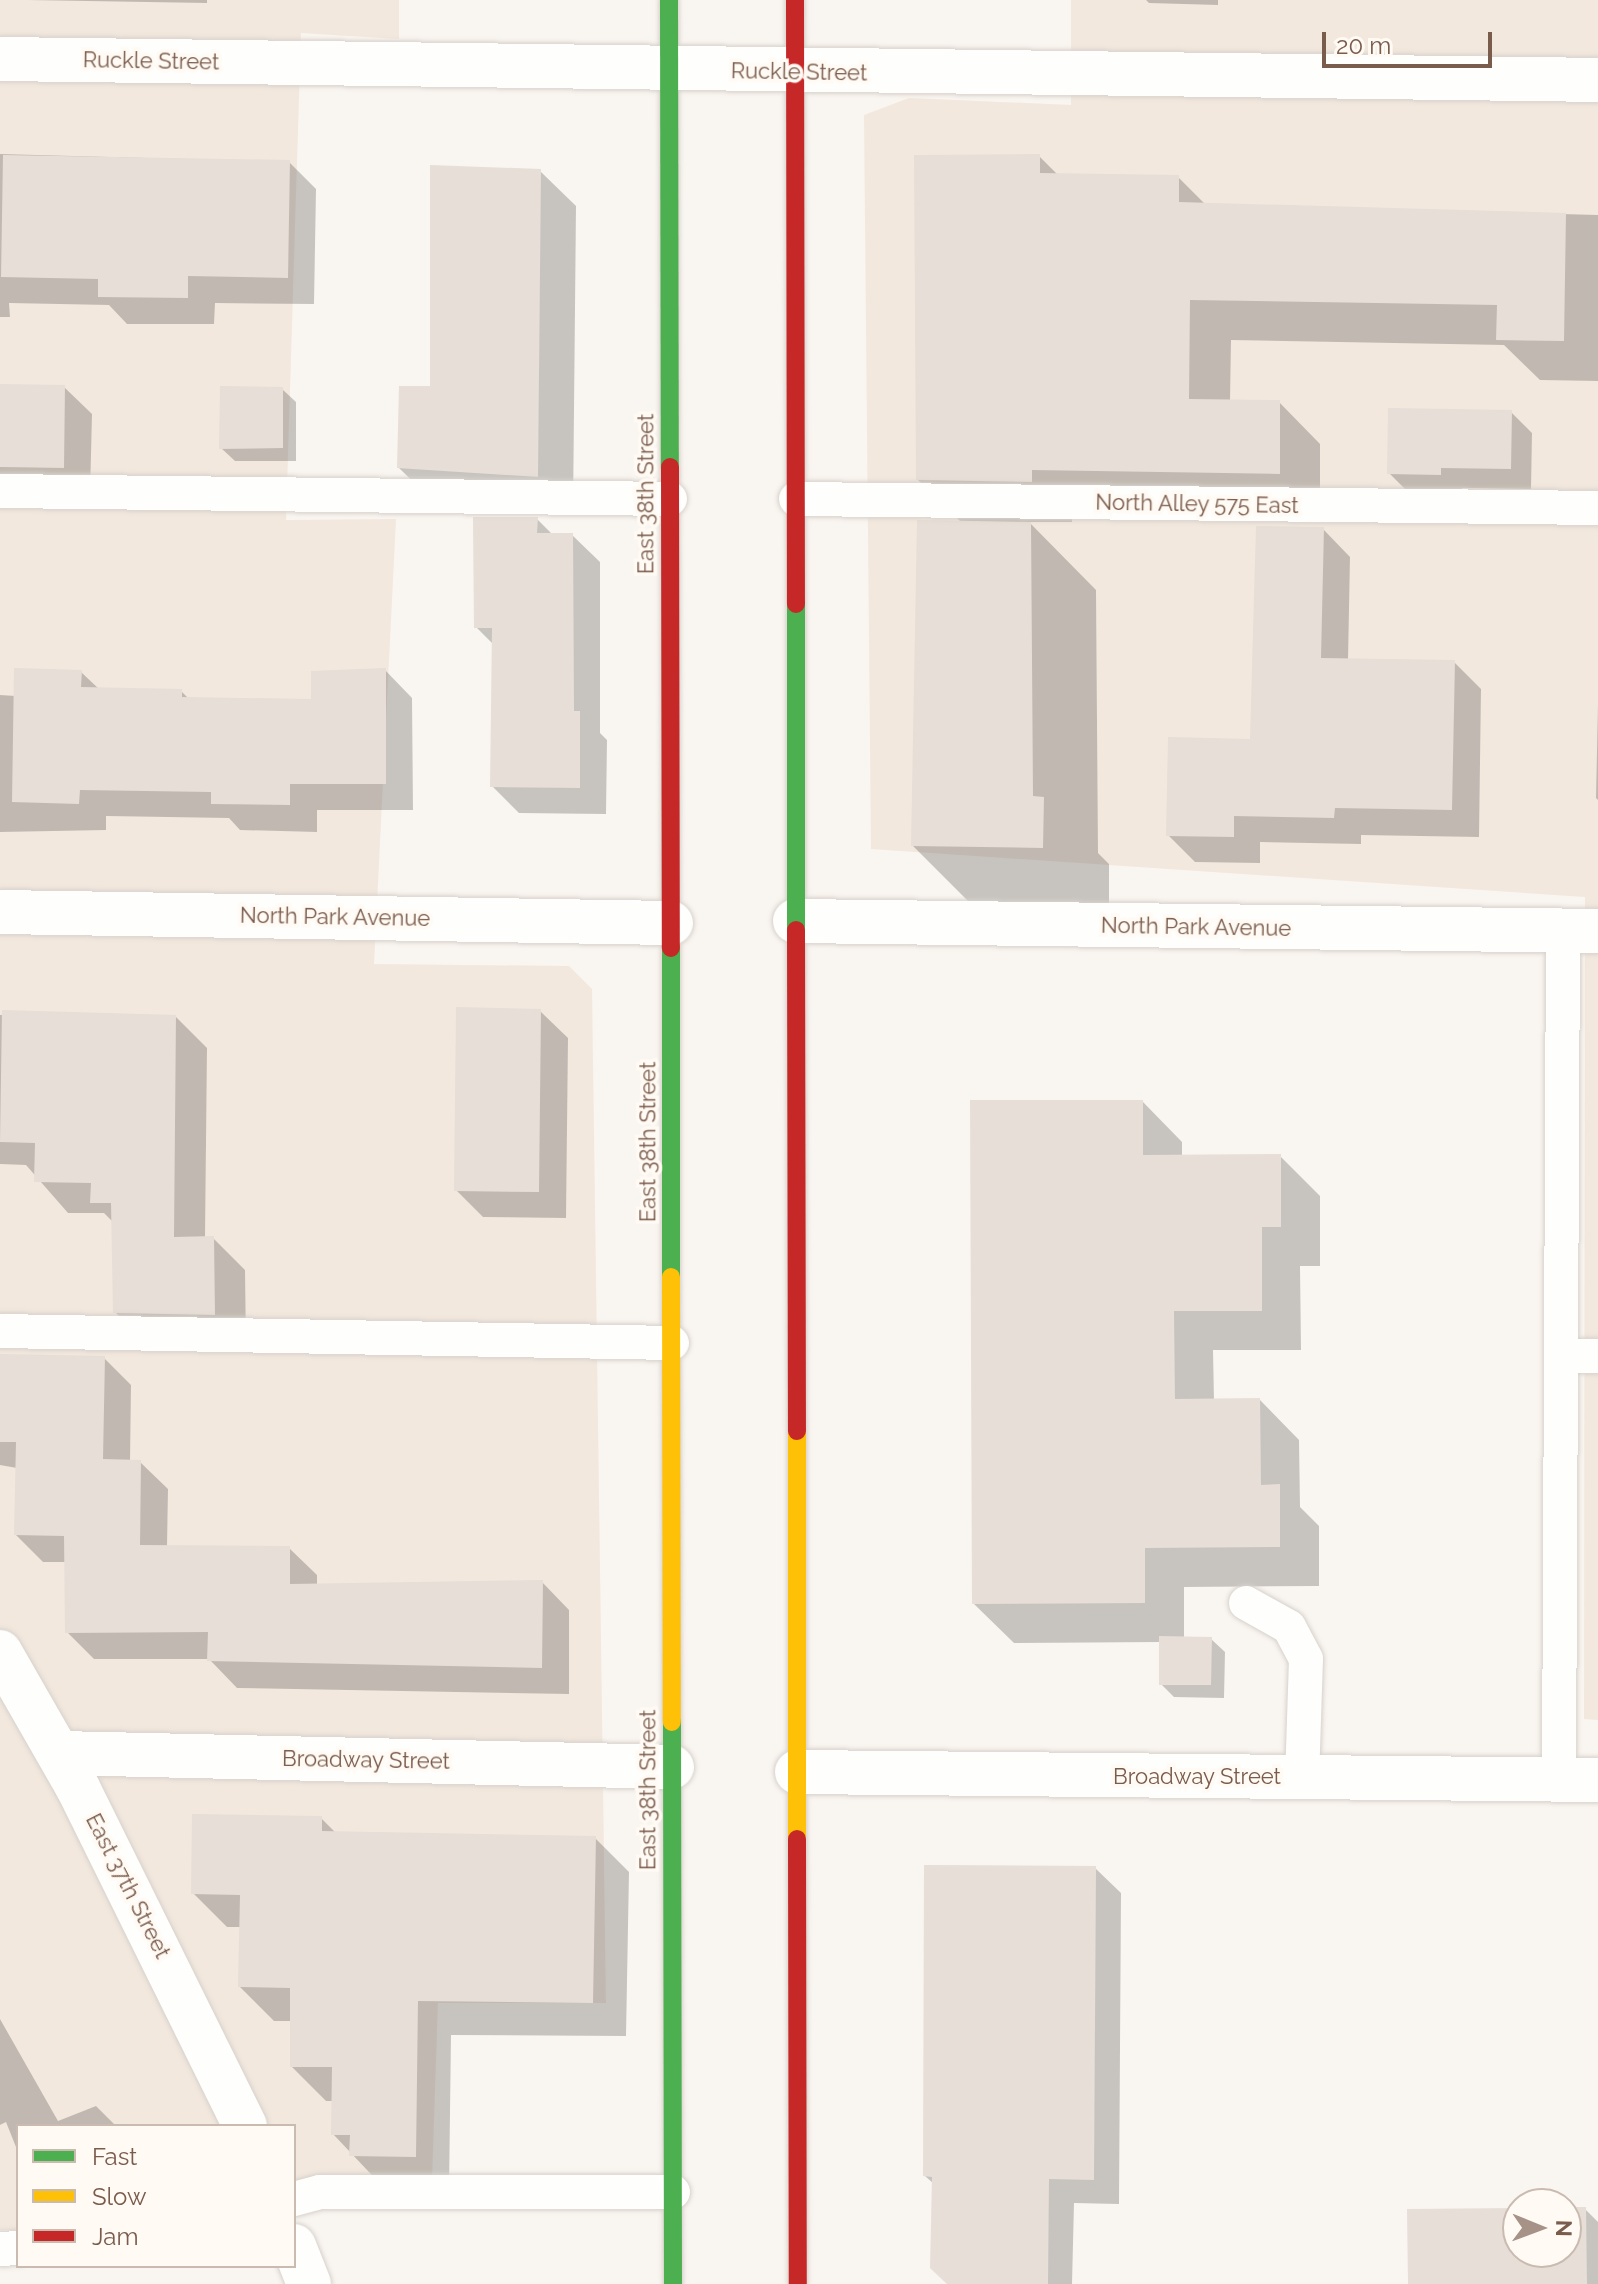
<!DOCTYPE html>
<html>
<head>
<meta charset="utf-8">
<style>
	body { margin:0 }
	#map { position:relative; width:1598px; height:2284px; overflow:hidden; background:#f9f5f0; font-family:Raleway,sans-serif }
	div>[style] { position:absolute }
	.residential>* { inset:0; background:#f2e8de }
	.shadow>* { inset:0; background:#0003 }
	.building>* { inset:0; background:#e6ded7 }
	.roads { filter:drop-shadow(0 0 2px #d7d1cb) drop-shadow(0 0 2px #d7d1cb) }
	.lane>* { height:34px; margin:-17px; padding:0 17px; transform-origin:17px; border-radius:17px; background:#fefefd }
	.street>* { height:44px; margin:-22px; padding:0 22px; transform-origin:22px; border-radius:22px; background:#fefefd }
	.fast>* { height:18px; margin:-9px; padding:0 9px; transform-origin:9px; border-radius:9px; background:#4caf50 }
	.slow>* { height:18px; margin:-9px; padding:0 9px; transform-origin:9px; border-radius:9px; background:#ffc107 }
	.jam>* { height:18px; margin:-9px; padding:0 9px; transform-origin:9px; border-radius:9px; background:#c62828 }
	span { translate:-50% -50%; white-space:nowrap; text-align:center; line-height:1.15; -webkit-text-stroke:7px #fffaf3; paint-order:stroke }
	.street-label { font-size:22px; color:#7a5c4d }
	.legend { position:absolute; left:16px; top:2124px; width:280px; height:144px; box-sizing:border-box; background:#fffaf3; border:2px solid #cabbb1; margin:0; padding:10px 14px; list-style:none; font-size:24px; color:#7a5c4d }
	.legend li { display:flex; align-items:center; gap:16px; height:40px }
	.legend b { width:40px; border:2px solid #cabbb1 }
	.north { position:absolute; left:1502px; top:2188px; width:80px; height:80px; box-sizing:border-box; background:#fffaf3; border:2px solid #cabbb1; border-radius:50%; rotate:91deg; font-size:22px; font-weight:700; line-height:32px; text-align:center; color:#7a5c4d }
	.north::after { content:''; display:block; margin:auto; width:28px; height:36px; background:#a69286; clip-path:polygon(50% 0,100% 100%,50% 72%,0 100%) }
	.scale { position:absolute; left:1322px; top:32px; width:170px; height:36px; box-sizing:border-box; border:4px solid #7a5c4d; border-top:0; padding-left:10px; font-size:24px; line-height:28px; white-space:nowrap; color:#7a5c4d; -webkit-text-stroke:6px #fffaf3; paint-order:stroke }
</style>
</head>
<body>
<div id="map">
	<div class="residential">
		<i style="clip-path:polygon(0 0,399px 0,399px 39px,301px 33px,286px 520px,396px 519px,374px 964px,569px 966px,592px 989px,606px 2003px,438px 2003px,432px 2182px,294px 2181px,294px 2126px,18px 2126px,18px 2230px,0 2230px)"></i>
		<i style="clip-path:polygon(1071px 0,1598px 0,1598px 1720px,1584px 1719px,1585px 897px,871px 849px,864px 115px,909px 98px,1071px 105px)"></i>
	</div>
	<div class="shadow">
		<i style="clip-path:polygon(27px 0,207px 0,207px 3px)"></i>
		<i style="clip-path:polygon(1146px 0,1218px 0,1218px 5px,1149px 3px)"></i>
		<i style="clip-path:polygon(0 154px,289px 162px,316px 189px,314px 304px,215px 303px,214px 324px,127px 324px,109px 305px,9px 303px,10px 317px,0 317px)"></i>
		<i style="clip-path:polygon(1039px 156px,1058px 175px,1178px 177px,1206px 205px,1598px 215px,1598px 381px,1540px 380px,1504px 345px,1231px 340px,1230px 402px,1279px 402px,1320px 444px,1320px 515px,1072px 511px,1072px 522px,1029px 522px,1096px 590px,1098px 853px,1109px 864px,1109px 913px,979px 912px,913px 846px,962px 523px,918px 480px)"></i>
		<i style="clip-path:polygon(540px 171px,576px 206px,573px 512px,435px 503px,399px 468px,432px 388px)"></i>
		<i style="clip-path:polygon(0 386px,64px 387px,92px 414px,90px 495px,0 478px)"></i>
		<i style="clip-path:polygon(282px 389px,296px 402px,296px 461px,235px 461px,221px 448px)"></i>
		<i style="clip-path:polygon(1511px 412px,1532px 433px,1531px 489px,1462px 488px,1461px 495px,1410px 494px,1389px 473px)"></i>
		<i style="clip-path:polygon(537px 519px,553px 535px,572px 535px,600px 562px,600px 733px,607px 740px,606px 814px,519px 813px,492px 786px,494px 645px,476px 627px)"></i>
		<i style="clip-path:polygon(1323px 529px,1350px 557px,1348px 660px,1454px 662px,1481px 689px,1479px 837px,1361px 835px,1361px 844px,1260px 842px,1260px 863px,1195px 862px,1168px 835px,1252px 741px)"></i>
		<i style="clip-path:polygon(385px 670px,412px 698px,413px 810px,317px 810px,317px 832px,240px 830px,229px 818px,106px 816px,106px 830px,0 832px,0 695px,16px 696px,81px 672px,99px 689px,181px 691px,189px 699px,313px 701px)"></i>
		<i style="clip-path:polygon(1598px 704px,1598px 800px,1596px 798px)"></i>
		<i style="clip-path:polygon(540px 1011px,568px 1038px,566px 1218px,483px 1217px,456px 1190px)"></i>
		<i style="clip-path:polygon(0 1015px,176px 1017px,207px 1048px,205px 1238px,213px 1238px,245px 1270px,246px 1346px,146px 1344px,115px 1312px,113px 1222px,104px 1213px,68px 1213px,26px 1165px,0 1164px)"></i>
		<i style="clip-path:polygon(1143px 1102px,1182px 1142px,1182px 1157px,1280px 1156px,1320px 1196px,1320px 1266px,1300px 1266px,1301px 1350px,1213px 1350px,1214px 1401px,1260px 1400px,1299px 1440px,1300px 1507px,1319px 1526px,1319px 1586px,1184px 1587px,1184px 1638px,1211px 1639px,1225px 1652px,1224px 1698px,1174px 1697px,1161px 1684px,1161px 1642px,1014px 1643px,974px 1604px)"></i>
		<i style="clip-path:polygon(0 1356px,104px 1358px,131px 1385px,130px 1462px,140px 1462px,168px 1489px,167px 1547px,289px 1548px,317px 1575px,317px 1585px,542px 1582px,569px 1610px,569px 1694px,237px 1688px,209px 1659px,94px 1659px,67px 1632px,66px 1562px,43px 1562px,16px 1535px,17px 1468px,0 1465px)"></i>
		<i style="clip-path:polygon(321px 1818px,336px 1833px,595px 1838px,629px 1872px,626px 2036px,451px 2035px,449px 2190px,385px 2189px,333px 2134px,333px 2101px,326px 2101px,292px 2067px,292px 2021px,274px 2021px,240px 1987px,241px 1927px,227px 1927px,193px 1893px)"></i>
		<i style="clip-path:polygon(1095px 1868px,1121px 1893px,1119px 2204px,1074px 2203px,1072px 2284px,949px 2284px,934px 2184px,925px 2176px)"></i>
		<i style="clip-path:polygon(0 2019px,58px 2121px,96px 2106px,116px 2126px,18px 2126px,18px 2152px,6px 2122px,0 2125px)"></i>
		<i style="clip-path:polygon(1566px 2209px,1585px 2209px,1598px 2222px,1598px 2284px,1410px 2284px,1518px 2210px,1518px 2252px,1566px 2252px)"></i>
	</div>
	<div class="building">
		<i style="clip-path:polygon(1040px 154px,1040px 173px,1179px 175px,1179px 202px,1566px 213px,1564px 341px,1496px 340px,1497px 305px,1190px 300px,1189px 399px,1280px 400px,1280px 474px,1032px 470px,1032px 482px,916px 480px,914px 155px)"></i>
		<i style="clip-path:polygon(3px 155px,290px 160px,288px 278px,188px 276px,188px 298px,98px 297px,98px 279px,1px 277px)"></i>
		<i style="clip-path:polygon(430px 165px,541px 169px,538px 477px,397px 468px,399px 386px,430px 386px)"></i>
		<i style="clip-path:polygon(0 384px,65px 385px,64px 468px,0 467px)"></i>
		<i style="clip-path:polygon(220px 386px,283px 387px,283px 448px,219px 449px)"></i>
		<i style="clip-path:polygon(1388px 408px,1512px 410px,1511px 469px,1441px 468px,1441px 475px,1387px 474px)"></i>
		<i style="clip-path:polygon(473px 517px,538px 517px,537px 533px,573px 533px,574px 711px,580px 711px,580px 788px,490px 787px,492px 628px,474px 628px)"></i>
		<i style="clip-path:polygon(917px 520px,1031px 522px,1033px 796px,1044px 797px,1043px 848px,911px 846px)"></i>
		<i style="clip-path:polygon(1256px 526px,1324px 527px,1321px 658px,1455px 660px,1452px 810px,1335px 808px,1334px 818px,1234px 816px,1234px 837px,1166px 836px,1168px 737px,1250px 739px)"></i>
		<i style="clip-path:polygon(14px 668px,82px 670px,81px 687px,182px 689px,182px 697px,311px 699px,311px 671px,386px 668px,386px 784px,290px 784px,290px 805px,211px 804px,211px 792px,80px 790px,79px 804px,12px 802px)"></i>
		<i style="clip-path:polygon(456px 1007px,541px 1009px,539px 1192px,454px 1191px)"></i>
		<i style="clip-path:polygon(2px 1010px,176px 1015px,174px 1237px,214px 1236px,215px 1315px,113px 1313px,111px 1203px,90px 1203px,91px 1183px,34px 1182px,35px 1143px,0 1142px)"></i>
		<i style="clip-path:polygon(970px 1100px,1143px 1100px,1143px 1155px,1281px 1154px,1281px 1227px,1262px 1227px,1262px 1311px,1174px 1311px,1175px 1399px,1260px 1398px,1261px 1485px,1280px 1484px,1280px 1547px,1145px 1548px,1145px 1603px,972px 1604px)"></i>
		<i style="clip-path:polygon(0 1354px,105px 1356px,103px 1459px,141px 1460px,140px 1545px,290px 1546px,290px 1584px,543px 1580px,542px 1668px,207px 1661px,208px 1632px,65px 1633px,64px 1536px,14px 1535px,16px 1442px,0 1442px)"></i>
		<i style="clip-path:polygon(1159px 1636px,1212px 1637px,1211px 1685px,1159px 1685px)"></i>
		<i style="clip-path:polygon(192px 1814px,322px 1816px,322px 1831px,596px 1836px,593px 2003px,418px 2001px,416px 2157px,349px 2156px,350px 2135px,331px 2135px,332px 2067px,290px 2067px,290px 1988px,238px 1987px,240px 1895px,191px 1894px)"></i>
		<i style="clip-path:polygon(924px 1865px,1096px 1866px,1094px 2180px,1049px 2179px,1048px 2284px,947px 2284px,930px 2268px,932px 2177px,923px 2176px)"></i>
		<i style="clip-path:polygon(1566px 2207px,1586px 2207px,1587px 2284px,1408px 2284px,1407px 2209px,1518px 2208px,1518px 2252px,1566px 2252px)"></i>
	</div>
	<div class="roads">
		<div class="lane">
			<i style="left:0;top:491px;width:670px;rotate:0.68deg"></i>
			<i style="left:796px;top:499px;width:802px;rotate:0.64deg"></i>
			<i style="left:0;top:1331px;width:672px;rotate:1.02deg"></i>
			<i style="left:1562px;top:1356px;width:36px"></i>
			<i style="left:1246px;top:1603px;width:49px;rotate:29.2deg"></i>
			<i style="left:1289px;top:1627px;width:36px;rotate:62deg"></i>
			<i style="left:1306px;top:1659px;width:119px;rotate:91.9deg"></i>
			<i style="left:1559px;top:1779px;width:848px;rotate:-89.73deg"></i>
			<i style="left:294px;top:2199px;width:27px;rotate:-15deg"></i>
			<i style="left:320px;top:2192px;width:353px"></i>
			<i style="left:0;top:2249px;width:18px;rotate:-3deg"></i>
		</div>
		<div class="street">
			<i style="left:0;top:59px;width:1598px;rotate:0.75deg"></i>
			<i style="left:0;top:912px;width:671px;rotate:0.94deg"></i>
			<i style="left:795px;top:921px;width:803px;rotate:0.71deg"></i>
			<i style="left:0;top:1652px;width:157px;rotate:60.2deg"></i>
			<i style="left:78px;top:1788px;width:377px;rotate:63.7deg"></i>
			<i style="left:60px;top:1753px;width:612px;rotate:1.31deg"></i>
			<i style="left:797px;top:1772px;width:801px;rotate:0.57deg"></i>
			<i style="left:294px;top:2246px;width:41px;rotate:68.5deg"></i>
		</div>
		<div class="fast">
			<i style="left:669px;top:0;width:467px;rotate:89.9deg"></i>
			<i style="left:796px;top:604px;width:326px;rotate:90deg"></i>
			<i style="left:671px;top:948px;width:329px;rotate:90deg"></i>
			<i style="left:672px;top:1722px;width:562px;rotate:89.9deg"></i>
		</div>
		<div class="slow">
			<i style="left:671px;top:1277px;width:445px;rotate:89.9deg"></i>
			<i style="left:797px;top:1431px;width:408px;rotate:90deg"></i>
		</div>
		<div class="jam">
			<i style="left:795px;top:0;width:604px;rotate:89.91deg"></i>
			<i style="left:670px;top:467px;width:481px;rotate:89.9deg"></i>
			<i style="left:796px;top:930px;width:501px;rotate:89.89deg"></i>
			<i style="left:797px;top:1839px;width:445px;rotate:89.9deg"></i>
		</div>
	</div>
	<div class="street-label">
		<span style="left:151px;top:61px;rotate:1deg">Ruckle Street</span>
		<span style="left:799px;top:72px;rotate:1deg">Ruckle Street</span>
		<span style="left:646px;top:494px;rotate:-90deg">East 38th Street</span>
		<span style="left:1197px;top:504px;rotate:1deg">North Alley 575 East</span>
		<span style="left:335px;top:917px;rotate:1deg">North Park Avenue</span>
		<span style="left:1196px;top:927px;rotate:1deg">North Park Avenue</span>
		<span style="left:648px;top:1142px;rotate:-90deg">East 38th Street</span>
		<span style="left:366px;top:1760px;rotate:1deg">Broadway Street</span>
		<span style="left:1197px;top:1777px">Broadway Street</span>
		<span style="left:648px;top:1790px;rotate:-90deg">East 38th Street</span>
		<span style="left:128px;top:1886px;rotate:63deg">East 37th Street</span>
	</div>
	<ul class="legend">
	<li><b style="height:10px;background:#4caf50"></b>Fast</li>
	<li><b style="height:10px;background:#ffc107"></b>Slow</li>
	<li><b style="height:10px;background:#c62828"></b>Jam</li>
	</ul>
	<div class="north">N</div>
	<div class="scale">20 m</div>
</div>
</body>
</html>
